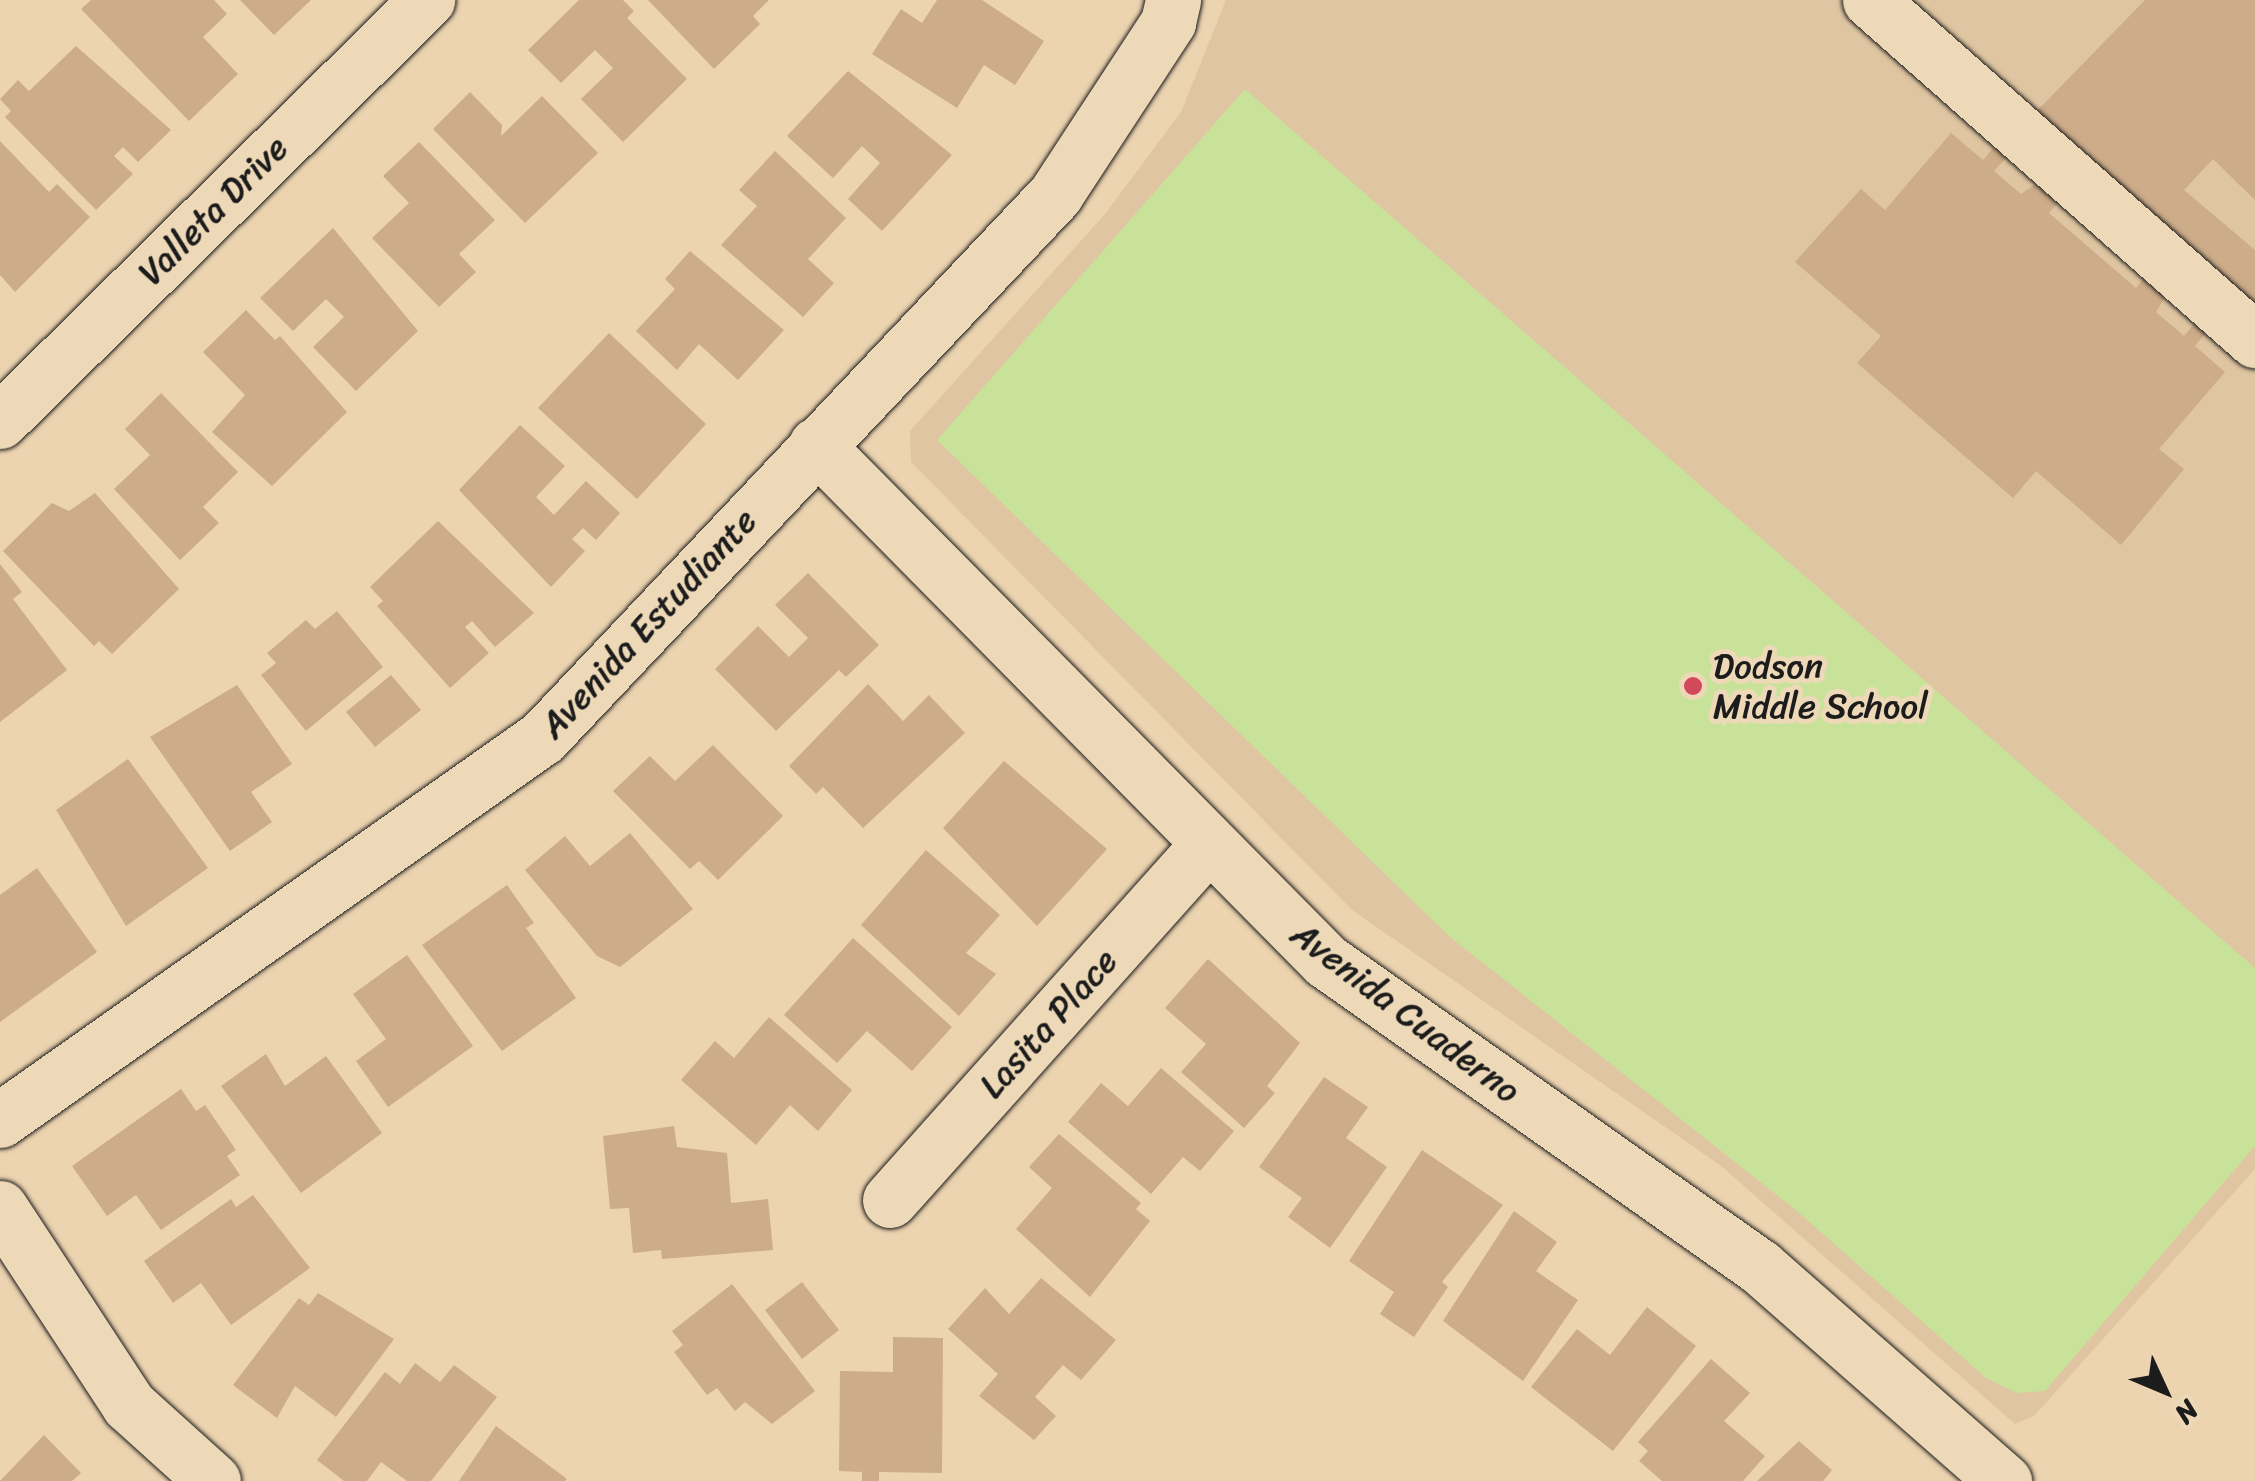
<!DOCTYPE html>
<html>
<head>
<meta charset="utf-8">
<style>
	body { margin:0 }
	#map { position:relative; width:2255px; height:1481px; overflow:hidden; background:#edd4b0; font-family:Sriracha,sans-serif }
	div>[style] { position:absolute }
	.built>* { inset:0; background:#dfc5a1 }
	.green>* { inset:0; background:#c8e299 }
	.building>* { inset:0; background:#ccac89 }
	.roads { filter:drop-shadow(0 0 2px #1c1c1c) drop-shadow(0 0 2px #1c1c1c) }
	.minor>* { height:55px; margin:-27.5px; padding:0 27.5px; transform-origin:27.5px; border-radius:27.5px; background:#edd9b7 }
	.dots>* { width:28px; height:28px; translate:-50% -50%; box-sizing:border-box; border:5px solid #edd9b7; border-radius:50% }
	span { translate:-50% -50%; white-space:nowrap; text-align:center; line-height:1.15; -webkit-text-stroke:10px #edd9b7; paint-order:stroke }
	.street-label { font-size:35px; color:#1c1c1c }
	.poi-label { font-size:35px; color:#1c1c1c }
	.left { translate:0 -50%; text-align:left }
	.north { position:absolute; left:2115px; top:1341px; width:100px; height:100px; -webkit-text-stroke:8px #edd9b7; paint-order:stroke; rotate:134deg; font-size:28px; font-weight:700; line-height:40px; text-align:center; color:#1c1c1c }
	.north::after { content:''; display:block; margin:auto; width:35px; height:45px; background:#1c1c1c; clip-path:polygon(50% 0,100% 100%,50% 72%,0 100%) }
</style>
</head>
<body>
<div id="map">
	<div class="built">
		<i style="clip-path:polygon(1226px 0,2255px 0,2255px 1169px,2035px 1415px,2015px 1424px,1720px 1165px,1352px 910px,911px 462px,910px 431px,1105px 214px,1181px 112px)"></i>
	</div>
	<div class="green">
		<i style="clip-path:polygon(1245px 89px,2255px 968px,2255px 1146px,2045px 1391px,2017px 1393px,1986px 1378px,1797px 1211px,1450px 937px,937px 440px)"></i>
	</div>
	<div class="building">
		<i style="clip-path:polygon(91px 0,214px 0,227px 14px,203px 37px,238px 74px,189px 121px,81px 9px)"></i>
		<i style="clip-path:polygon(240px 0,311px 0,274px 35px)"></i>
		<i style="clip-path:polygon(579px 0,623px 0,634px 11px,627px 18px,687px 79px,623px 142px,581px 99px,613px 68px,595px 50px,561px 83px,528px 50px)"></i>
		<i style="clip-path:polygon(648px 0,769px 0,753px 16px,760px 24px,714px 69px)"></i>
		<i style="clip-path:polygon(937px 0,982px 0,1044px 41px,1015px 85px,984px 65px,957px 108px,872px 54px,901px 9px,922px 23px)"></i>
		<i style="clip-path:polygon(2145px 0,2255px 0,2255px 200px,2213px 159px,2184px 190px,2255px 250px,2255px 310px,2030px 118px)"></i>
		<i style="clip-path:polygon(76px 46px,171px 130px,138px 162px,123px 147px,114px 156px,133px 174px,96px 210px,5px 117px,11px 111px,0 99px,18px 80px,29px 91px)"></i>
		<i style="clip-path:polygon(848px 71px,952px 155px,882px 231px,848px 199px,880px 163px,862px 146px,833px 178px,787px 136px)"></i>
		<i style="clip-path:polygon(470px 92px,502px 125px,501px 136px,542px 96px,598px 153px,525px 223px,433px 129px)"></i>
		<i style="clip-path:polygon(1951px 133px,1983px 160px,1994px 147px,2006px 158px,1994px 171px,2021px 194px,2036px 184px,2058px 203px,2049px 213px,2136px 288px,2143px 279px,2165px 297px,2156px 312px,2184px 336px,2194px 324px,2205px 334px,2195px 346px,2225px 372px,2159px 449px,2184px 469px,2121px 545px,2036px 471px,2013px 498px,1857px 363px,1881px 336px,1795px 262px,1861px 189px,1885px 210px)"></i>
		<i style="clip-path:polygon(0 141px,49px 192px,57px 184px,90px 217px,15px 292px,0 275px)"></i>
		<i style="clip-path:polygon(419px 142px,495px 220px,459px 254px,476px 272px,439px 307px,372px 238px,409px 203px,383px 176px)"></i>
		<i style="clip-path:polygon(775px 151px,846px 218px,808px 259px,834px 283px,803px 317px,721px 245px,757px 206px,739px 190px)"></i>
		<i style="clip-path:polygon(333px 228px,418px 331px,356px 391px,313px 347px,344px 317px,326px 299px,293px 331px,260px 298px)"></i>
		<i style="clip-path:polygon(690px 251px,784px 330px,738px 380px,699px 344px,677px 370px,636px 331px,675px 289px,665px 279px)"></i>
		<i style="clip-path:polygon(246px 310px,275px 340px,280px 336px,347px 412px,272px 486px,212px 432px,245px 395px,203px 352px)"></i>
		<i style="clip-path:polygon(609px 333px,706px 424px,637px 499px,538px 408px)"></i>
		<i style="clip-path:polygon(161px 393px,238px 472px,203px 507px,219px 523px,180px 560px,114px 489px,150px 455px,125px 429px)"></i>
		<i style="clip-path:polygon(520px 425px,565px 466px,536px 497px,554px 515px,586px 481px,620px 513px,596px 540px,583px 528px,572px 539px,585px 551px,551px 587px,459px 490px)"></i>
		<i style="clip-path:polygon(95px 493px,179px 589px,112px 654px,99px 641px,94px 646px,3px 551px,52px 503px,69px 511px)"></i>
		<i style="clip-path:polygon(438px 521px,534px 613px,495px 647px,472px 621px,465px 627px,489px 653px,450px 688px,377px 606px,383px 601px,370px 587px)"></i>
		<i style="clip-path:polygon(0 564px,22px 592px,13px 599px,67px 670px,0 722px)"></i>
		<i style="clip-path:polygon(808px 573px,879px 645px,846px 677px,839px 670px,776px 731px,715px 669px,758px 626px,789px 657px,808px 638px,775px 605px)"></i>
		<i style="clip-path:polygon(337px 611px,383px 667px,306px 731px,261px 675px,276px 663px,267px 653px,306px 620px,315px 629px)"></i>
		<i style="clip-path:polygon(391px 675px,421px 710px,375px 747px,346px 712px)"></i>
		<i style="clip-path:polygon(868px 684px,903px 721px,929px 695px,965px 733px,863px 828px,823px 787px,816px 794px,789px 766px)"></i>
		<i style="clip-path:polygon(237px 685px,292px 764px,251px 792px,272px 822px,230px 851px,150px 737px)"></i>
		<i style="clip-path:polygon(713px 745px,783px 816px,718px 880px,699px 861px,690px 869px,613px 791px,650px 756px,675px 781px)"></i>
		<i style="clip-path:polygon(128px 759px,208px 868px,126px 926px,56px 810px)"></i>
		<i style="clip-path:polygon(1004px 761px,1107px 849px,1037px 926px,943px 828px)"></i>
		<i style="clip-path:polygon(630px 833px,693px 909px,620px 967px,597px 956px,525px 870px,565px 836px,590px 866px)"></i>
		<i style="clip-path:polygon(926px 850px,1000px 915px,966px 953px,996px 974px,959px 1016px,861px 925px)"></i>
		<i style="clip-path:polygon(37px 868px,97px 952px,0 1022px,0 895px)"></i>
		<i style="clip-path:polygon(507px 885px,534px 923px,526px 928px,576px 998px,502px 1051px,422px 945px)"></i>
		<i style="clip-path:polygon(853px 938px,952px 1027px,912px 1071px,867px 1031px,837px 1063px,784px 1015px)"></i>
		<i style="clip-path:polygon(407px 955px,473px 1046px,388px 1107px,356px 1061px,386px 1039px,353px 994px)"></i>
		<i style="clip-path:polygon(1208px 959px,1300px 1043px,1267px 1086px,1275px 1093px,1244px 1128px,1181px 1072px,1206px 1044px,1165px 1008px)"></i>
		<i style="clip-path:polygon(769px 1017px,852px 1090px,818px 1131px,790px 1105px,756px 1145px,681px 1080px,715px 1041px,734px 1058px)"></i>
		<i style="clip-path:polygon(266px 1054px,285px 1086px,326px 1056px,382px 1133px,301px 1193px,221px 1086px)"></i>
		<i style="clip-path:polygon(1161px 1068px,1234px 1131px,1200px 1171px,1183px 1157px,1151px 1194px,1068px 1122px,1101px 1083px,1128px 1106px)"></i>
		<i style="clip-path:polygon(1324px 1077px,1368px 1107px,1346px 1138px,1387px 1167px,1330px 1248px,1288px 1217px,1302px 1198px,1259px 1167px)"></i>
		<i style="clip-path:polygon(181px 1089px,196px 1111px,205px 1105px,236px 1150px,227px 1156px,240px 1175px,161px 1230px,136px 1195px,107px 1216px,72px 1166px)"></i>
		<i style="clip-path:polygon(674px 1126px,677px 1147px,727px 1153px,731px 1203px,768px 1199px,773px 1250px,662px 1259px,661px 1250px,633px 1253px,629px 1208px,610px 1209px,603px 1136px)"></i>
		<i style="clip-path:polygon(1059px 1134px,1141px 1203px,1136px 1209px,1150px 1221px,1090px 1297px,1016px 1229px,1052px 1188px,1029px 1167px)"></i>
		<i style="clip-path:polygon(1422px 1150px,1503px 1205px,1442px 1282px,1448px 1287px,1414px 1337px,1380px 1314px,1394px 1292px,1349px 1261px)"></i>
		<i style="clip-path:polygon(253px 1195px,310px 1268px,231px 1325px,201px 1283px,173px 1303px,144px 1261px,231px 1199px,236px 1207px)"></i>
		<i style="clip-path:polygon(1514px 1211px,1557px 1242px,1536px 1271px,1578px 1300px,1523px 1381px,1443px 1321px)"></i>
		<i style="clip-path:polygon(1041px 1278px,1116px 1340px,1081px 1380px,1063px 1365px,1035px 1397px,1056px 1416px,1034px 1440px,979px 1396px,998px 1374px,948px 1329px,985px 1288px,1009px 1314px)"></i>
		<i style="clip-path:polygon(802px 1282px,839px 1330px,802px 1359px,765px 1310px)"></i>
		<i style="clip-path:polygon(732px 1284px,815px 1391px,772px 1424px,745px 1402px,735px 1411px,717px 1388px,707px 1395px,674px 1352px,683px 1345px,672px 1331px)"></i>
		<i style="clip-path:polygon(318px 1293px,394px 1339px,336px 1417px,295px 1386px,277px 1418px,233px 1385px,299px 1298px,309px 1305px)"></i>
		<i style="clip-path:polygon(1647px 1307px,1696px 1346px,1613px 1451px,1531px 1387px,1577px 1329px,1610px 1355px)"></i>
		<i style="clip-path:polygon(893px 1337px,943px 1338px,942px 1473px,879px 1472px,879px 1481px,862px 1481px,862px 1472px,839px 1471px,840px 1371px,893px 1372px)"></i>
		<i style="clip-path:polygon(1711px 1359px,1750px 1393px,1724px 1421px,1765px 1456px,1743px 1481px,1662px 1481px,1639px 1461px,1648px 1451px,1638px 1442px)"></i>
		<i style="clip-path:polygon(415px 1363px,440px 1382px,454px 1365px,497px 1397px,431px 1481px,407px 1481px,381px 1462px,367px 1481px,344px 1481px,317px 1460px,385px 1372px,400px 1384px)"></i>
		<i style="clip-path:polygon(496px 1426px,567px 1479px,565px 1481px,459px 1481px)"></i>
		<i style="clip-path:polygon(44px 1435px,81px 1473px,72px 1481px,0 1481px)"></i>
		<i style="clip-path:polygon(1799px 1441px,1832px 1470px,1823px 1481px,1757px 1481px)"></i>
	</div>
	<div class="roads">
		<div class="minor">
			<i style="left:1870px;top:0;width:514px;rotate:41.45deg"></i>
			<i style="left:0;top:421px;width:600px;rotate:-44.59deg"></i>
			<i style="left:816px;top:445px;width:726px;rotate:45.34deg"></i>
			<i style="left:1326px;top:961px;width:531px;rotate:35.19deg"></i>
			<i style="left:1760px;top:1267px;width:325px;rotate:41.3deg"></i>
			<i style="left:0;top:1120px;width:664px;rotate:-35.2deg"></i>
			<i style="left:543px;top:737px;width:746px;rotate:-46.63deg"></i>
			<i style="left:1055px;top:195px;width:207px;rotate:-56.8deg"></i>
			<i style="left:1168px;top:22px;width:23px;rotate:-77deg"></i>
			<i style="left:890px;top:1200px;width:475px;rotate:-48.2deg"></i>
			<i style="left:0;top:1208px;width:235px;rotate:56.8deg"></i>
			<i style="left:129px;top:1405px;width:113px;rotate:42.1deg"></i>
		</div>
	</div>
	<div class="dots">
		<i style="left:1693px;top:686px;background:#d1495b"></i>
	</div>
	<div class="street-label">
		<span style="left:213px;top:210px;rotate:-45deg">Valleta Drive</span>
		<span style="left:648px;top:623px;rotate:-47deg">Avenida Estudiante</span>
		<span style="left:1406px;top:1012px;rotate:37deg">Avenida Cuaderno</span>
		<span style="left:1048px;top:1023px;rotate:-48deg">Lasita Place</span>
	</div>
	<div class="poi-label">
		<span class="left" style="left:1713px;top:686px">Dodson<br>Middle School</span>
	</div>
	<div class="north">N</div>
</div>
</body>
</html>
